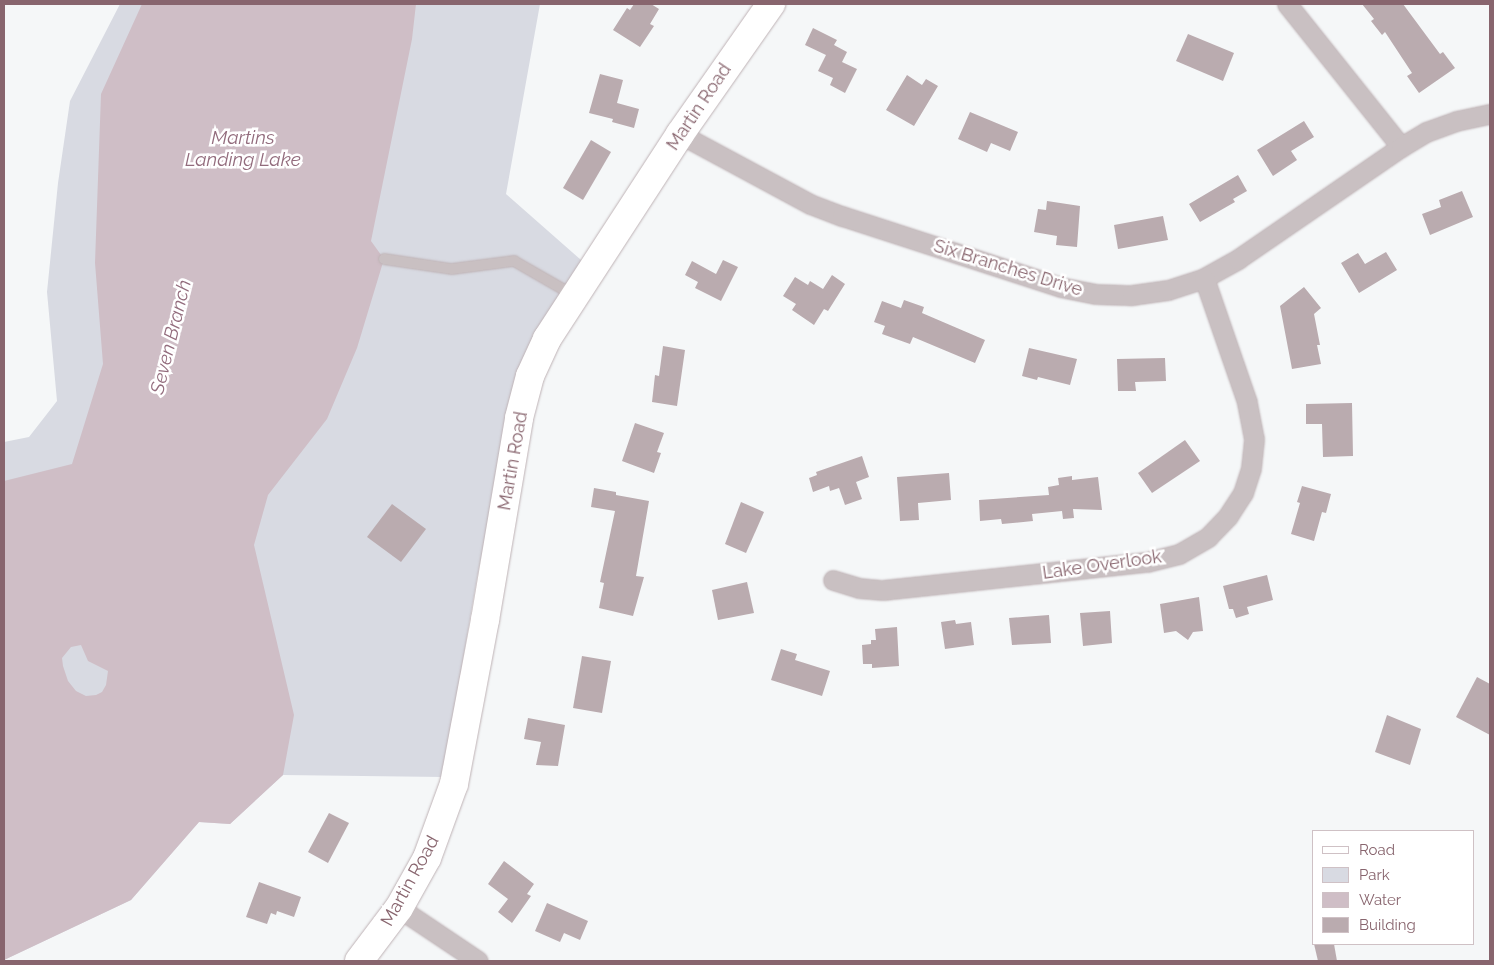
<!DOCTYPE html>
<html>
<head>
<meta charset="utf-8">
<style>
	body { margin:0 }
	#map { position:relative; width:1494px; height:965px; overflow:hidden; background:#f5f7f8; font-family:Raleway,sans-serif }
	div>[style] { position:absolute }
	.green>* { inset:0; background:#d8dae2 }
	.water>* { inset:0; background:#cfbec6 }
	.building>* { inset:0; background:#baabaf }
	.roads { filter:drop-shadow(0 0 1px #beb2b5) drop-shadow(0 0 1px #beb2b5) }
	.lane>* { height:10px; margin:-5px; padding:0 5px; transform-origin:5px; border-radius:5px; background:#c9c0c2 }
	.street>* { height:19px; margin:-9.5px; padding:0 9.5px; transform-origin:9.5px; border-radius:9.5px; background:#c9c0c2 }
	.secondary>* { height:28px; margin:-14px; padding:0 14px; transform-origin:14px; border-radius:14px; background:#fff }
	span { translate:-50% -50%; white-space:nowrap; text-align:center; line-height:1.15; -webkit-text-stroke:5px #fff; paint-order:stroke }
	.street-label { font-size:18px; color:#88656e }
	.water-label { font-size:19px; color:#926b7c; font-style:italic }
	.frame { position:absolute; inset:0; border:5px solid #88656e; pointer-events:none }
	.legend { position:absolute; left:1312px; top:830px; width:162px; height:115px; box-sizing:border-box; background:#fff; border:1px solid #cfc1c5; margin:0; padding:6px 9px; list-style:none; font-size:15px; color:#88656e }
	.legend li { display:flex; align-items:center; gap:10px; height:25px }
	.legend b { width:25px; border:1px solid #cfc1c5 }
</style>
</head>
<body>
<div id="map">
	<div class="green">
		<i style="clip-path:polygon(120px 4px,540px 4px,506px 194px,589px 267px,545px 322px,508px 404px,496px 486px,477px 578px,443px 777px,283px 775px,230px 824px,199px 822px,131px 900px,4px 960px,4px 442px,29px 437px,57px 401px,47px 292px,58px 183px,70px 101px)"></i>
	</div>
	<div class="water">
		<i style="clip-path:polygon(evenodd,142px 4px,416px 4px,412px 39px,371px 241px,384px 259px,357px 348px,327px 419px,268px 495px,254px 545px,294px 715px,283px 775px,230px 824px,199px 822px,131px 900px,4px 960px,4px 481px,72px 464px,103px 364px,95px 263px,101px 94px,142px 4px,81px 645px,88px 661px,108px 671px,106px 685px,102px 692px,96px 695px,86px 696px,76px 691px,68px 681px,63px 666px,62px 658px,71px 647px,81px 645px)"></i>
	</div>
	<div class="building">
		<i style="clip-path:polygon(634px 4px,651px 4px,659px 9px,650px 24px,654px 26px,640px 47px,613px 30px,627px 8px,630px 10px)"></i>
		<i style="clip-path:polygon(1362px 4px,1403px 4px,1440px 54px,1443px 52px,1455px 68px,1419px 93px,1407px 76px,1412px 73px,1385px 32px,1382px 35px,1371px 21px,1374px 19px)"></i>
		<i style="clip-path:polygon(813px 28px,837px 40px,834px 45px,847px 52px,842px 62px,857px 69px,845px 93px,830px 85px,833px 78px,818px 71px,826px 55px,805px 45px)"></i>
		<i style="clip-path:polygon(1188px 34px,1234px 53px,1223px 81px,1176px 61px)"></i>
		<i style="clip-path:polygon(600px 74px,623px 80px,617px 103px,639px 109px,634px 128px,612px 122px,613px 119px,589px 113px)"></i>
		<i style="clip-path:polygon(907px 75px,922px 85px,926px 79px,938px 86px,914px 126px,886px 110px)"></i>
		<i style="clip-path:polygon(970px 112px,1018px 132px,1010px 151px,991px 143px,987px 152px,958px 139px)"></i>
		<i style="clip-path:polygon(1304px 121px,1314px 137px,1291px 151px,1297px 160px,1273px 176px,1257px 150px)"></i>
		<i style="clip-path:polygon(591px 140px,611px 152px,583px 200px,563px 188px)"></i>
		<i style="clip-path:polygon(1238px 175px,1247px 191px,1233px 199px,1235px 202px,1200px 222px,1189px 204px)"></i>
		<i style="clip-path:polygon(1462px 191px,1473px 217px,1430px 235px,1422px 214px,1441px 207px,1439px 200px)"></i>
		<i style="clip-path:polygon(1047px 201px,1080px 206px,1077px 247px,1056px 245px,1057px 236px,1034px 232px,1038px 209px,1046px 210px)"></i>
		<i style="clip-path:polygon(1163px 216px,1168px 240px,1118px 249px,1114px 225px)"></i>
		<i style="clip-path:polygon(1386px 252px,1397px 270px,1359px 293px,1341px 263px,1358px 253px,1365px 264px)"></i>
		<i style="clip-path:polygon(723px 260px,738px 267px,721px 301px,695px 288px,698px 282px,685px 275px,692px 261px,716px 274px)"></i>
		<i style="clip-path:polygon(832px 275px,845px 284px,828px 311px,824px 309px,814px 325px,792px 310px,796px 304px,783px 296px,795px 277px,808px 285px,810px 281px,823px 289px)"></i>
		<i style="clip-path:polygon(1304px 287px,1321px 308px,1314px 314px,1320px 345px,1317px 345px,1321px 364px,1292px 369px,1280px 306px)"></i>
		<i style="clip-path:polygon(904px 300px,924px 307px,922px 313px,985px 340px,975px 363px,913px 337px,910px 344px,882px 334px,885px 326px,874px 322px,882px 301px,901px 308px)"></i>
		<i style="clip-path:polygon(663px 346px,685px 350px,677px 406px,652px 402px,655px 375px,659px 376px)"></i>
		<i style="clip-path:polygon(1029px 348px,1077px 359px,1070px 385px,1038px 377px,1037px 380px,1022px 376px)"></i>
		<i style="clip-path:polygon(1165px 358px,1166px 381px,1135px 382px,1136px 391px,1118px 391px,1117px 359px)"></i>
		<i style="clip-path:polygon(1352px 403px,1353px 456px,1323px 457px,1322px 424px,1306px 424px,1306px 404px)"></i>
		<i style="clip-path:polygon(635px 423px,664px 433px,657px 452px,661px 453px,654px 473px,622px 461px)"></i>
		<i style="clip-path:polygon(1185px 440px,1200px 461px,1152px 493px,1138px 473px)"></i>
		<i style="clip-path:polygon(862px 456px,869px 477px,856px 482px,862px 499px,845px 505px,839px 488px,830px 491px,829px 486px,813px 492px,809px 478px,817px 475px,816px 472px)"></i>
		<i style="clip-path:polygon(949px 473px,951px 500px,918px 503px,919px 520px,900px 521px,897px 477px)"></i>
		<i style="clip-path:polygon(1072px 476px,1072px 480px,1098px 477px,1102px 510px,1073px 509px,1074px 518px,1063px 519px,1062px 511px,1032px 514px,1033px 521px,1002px 524px,1001px 519px,980px 521px,979px 500px,1049px 495px,1048px 487px,1059px 485px,1058px 478px)"></i>
		<i style="clip-path:polygon(1302px 486px,1331px 494px,1326px 513px,1322px 512px,1314px 541px,1291px 534px,1300px 503px,1297px 502px)"></i>
		<i style="clip-path:polygon(594px 488px,616px 492px,616px 495px,649px 501px,636px 576px,644px 577px,633px 616px,599px 608px,604px 583px,600px 582px,615px 511px,591px 507px)"></i>
		<i style="clip-path:polygon(741px 502px,764px 512px,746px 553px,725px 544px)"></i>
		<i style="clip-path:polygon(392px 504px,426px 529px,401px 562px,367px 537px)"></i>
		<i style="clip-path:polygon(1267px 575px,1273px 600px,1247px 607px,1249px 614px,1236px 618px,1233px 609px,1229px 609px,1223px 586px)"></i>
		<i style="clip-path:polygon(747px 582px,754px 613px,718px 620px,712px 590px)"></i>
		<i style="clip-path:polygon(1199px 597px,1203px 631px,1193px 632px,1188px 640px,1176px 631px,1164px 633px,1160px 604px)"></i>
		<i style="clip-path:polygon(1110px 611px,1112px 643px,1083px 646px,1080px 613px)"></i>
		<i style="clip-path:polygon(1049px 615px,1051px 643px,1012px 645px,1009px 618px)"></i>
		<i style="clip-path:polygon(955px 620px,956px 624px,971px 622px,974px 645px,945px 649px,941px 622px)"></i>
		<i style="clip-path:polygon(897px 627px,899px 666px,872px 668px,872px 664px,863px 664px,862px 645px,871px 644px,871px 640px,876px 640px,875px 629px)"></i>
		<i style="clip-path:polygon(781px 649px,797px 654px,795px 660px,830px 671px,822px 696px,771px 680px)"></i>
		<i style="clip-path:polygon(582px 656px,611px 661px,602px 713px,573px 708px)"></i>
		<i style="clip-path:polygon(1477px 677px,1490px 684px,1490px 735px,1456px 717px)"></i>
		<i style="clip-path:polygon(1387px 715px,1421px 729px,1410px 765px,1375px 752px)"></i>
		<i style="clip-path:polygon(528px 718px,565px 725px,558px 766px,536px 765px,541px 742px,524px 739px)"></i>
		<i style="clip-path:polygon(329px 813px,349px 823px,328px 863px,308px 852px)"></i>
		<i style="clip-path:polygon(504px 861px,534px 884px,527px 894px,531px 896px,512px 923px,498px 912px,508px 899px,488px 884px)"></i>
		<i style="clip-path:polygon(259px 882px,301px 897px,294px 917px,277px 911px,276px 915px,271px 913px,267px 924px,246px 917px)"></i>
		<i style="clip-path:polygon(547px 903px,588px 921px,580px 940px,564px 933px,560px 942px,535px 931px)"></i>
		<i style="clip-path:polygon(1314px 944px,1334px 944px,1337px 961px,1318px 961px)"></i>
	</div>
	<div class="roads">
		<div class="lane">
			<i style="left:384px;top:259px;width:69px;rotate:8.4deg"></i>
			<i style="left:452px;top:269px;width:63px;rotate:-7.4deg"></i>
			<i style="left:514px;top:261px;width:70px;rotate:29.8deg"></i>
		</div>
		<div class="street">
			<i style="left:1287px;top:4px;width:183px;rotate:51.4deg"></i>
			<i style="left:680px;top:134px;width:148px;rotate:28.3deg"></i>
			<i style="left:810px;top:204px;width:34px;rotate:21deg"></i>
			<i style="left:842px;top:216px;width:229px;rotate:18deg"></i>
			<i style="left:1060px;top:287px;width:37px;rotate:11deg"></i>
			<i style="left:1096px;top:294px;width:36px;rotate:2deg"></i>
			<i style="left:1132px;top:295px;width:36px;rotate:-8deg"></i>
			<i style="left:1168px;top:290px;width:38px;rotate:-18deg"></i>
			<i style="left:1204px;top:278px;width:39px;rotate:-29deg"></i>
			<i style="left:1238px;top:259px;width:198px;rotate:-34.5deg"></i>
			<i style="left:1401px;top:147px;width:29px;rotate:-31deg"></i>
			<i style="left:1426px;top:132px;width:32px;rotate:-20deg"></i>
			<i style="left:1456px;top:121px;width:35px;rotate:-12deg"></i>
			<i style="left:833px;top:580px;width:27px;rotate:17deg"></i>
			<i style="left:859px;top:588px;width:24px;rotate:5deg"></i>
			<i style="left:883px;top:590px;width:265px;rotate:-6.1deg"></i>
			<i style="left:1147px;top:562px;width:33px;rotate:-14deg"></i>
			<i style="left:1179px;top:554px;width:34px;rotate:-30deg"></i>
			<i style="left:1208px;top:537px;width:29px;rotate:-46deg"></i>
			<i style="left:1228px;top:516px;width:27px;rotate:-57deg"></i>
			<i style="left:1243px;top:493px;width:26px;rotate:-72deg"></i>
			<i style="left:1251px;top:468px;width:29px;rotate:-84deg"></i>
			<i style="left:1254px;top:439px;width:38px;rotate:-101deg"></i>
			<i style="left:1247px;top:402px;width:131px;rotate:-109.1deg"></i>
			<i style="left:399px;top:908px;width:95px;rotate:33.9deg"></i>
		</div>
		<div class="secondary">
			<i style="left:359px;top:961px;width:66px;rotate:-53deg"></i>
			<i style="left:399px;top:908px;width:57px;rotate:-60.8deg"></i>
			<i style="left:427px;top:858px;width:79px;rotate:-70deg"></i>
			<i style="left:454px;top:784px;width:167px;rotate:-79.3deg"></i>
			<i style="left:485px;top:620px;width:205px;rotate:-80.4deg"></i>
			<i style="left:519px;top:418px;width:43px;rotate:-75.3deg"></i>
			<i style="left:530px;top:376px;width:41px;rotate:-65.3deg"></i>
			<i style="left:547px;top:339px;width:244px;rotate:-57deg"></i>
			<i style="left:680px;top:134px;width:159px;rotate:-55deg"></i>
		</div>
	</div>
	<div class="street-label">
		<span style="left:699px;top:107px;rotate:-56deg">Martin Road</span>
		<span style="left:1008px;top:268px;rotate:17deg">Six Branches Drive</span>
		<span style="left:513px;top:461px;rotate:-80deg">Martin Road</span>
		<span style="left:1102px;top:565px;rotate:-8deg">Lake Overlook</span>
		<span style="left:410px;top:881px;rotate:-61deg">Martin Road</span>
	</div>
	<div class="water-label">
		<span style="left:243px;top:149px">Martins<br>Landing Lake</span>
		<span style="left:171px;top:337px;rotate:-76deg">Seven Branch</span>
	</div>
	<div class="frame"></div>
	<ul class="legend">
	<li><b style="height:6px;background:#fff"></b>Road</li>
	<li><b style="height:14px;background:#d8dae2"></b>Park</li>
	<li><b style="height:14px;background:#cfbec6"></b>Water</li>
	<li><b style="height:14px;background:#baabaf"></b>Building</li>
	</ul>
</div>
</body>
</html>
